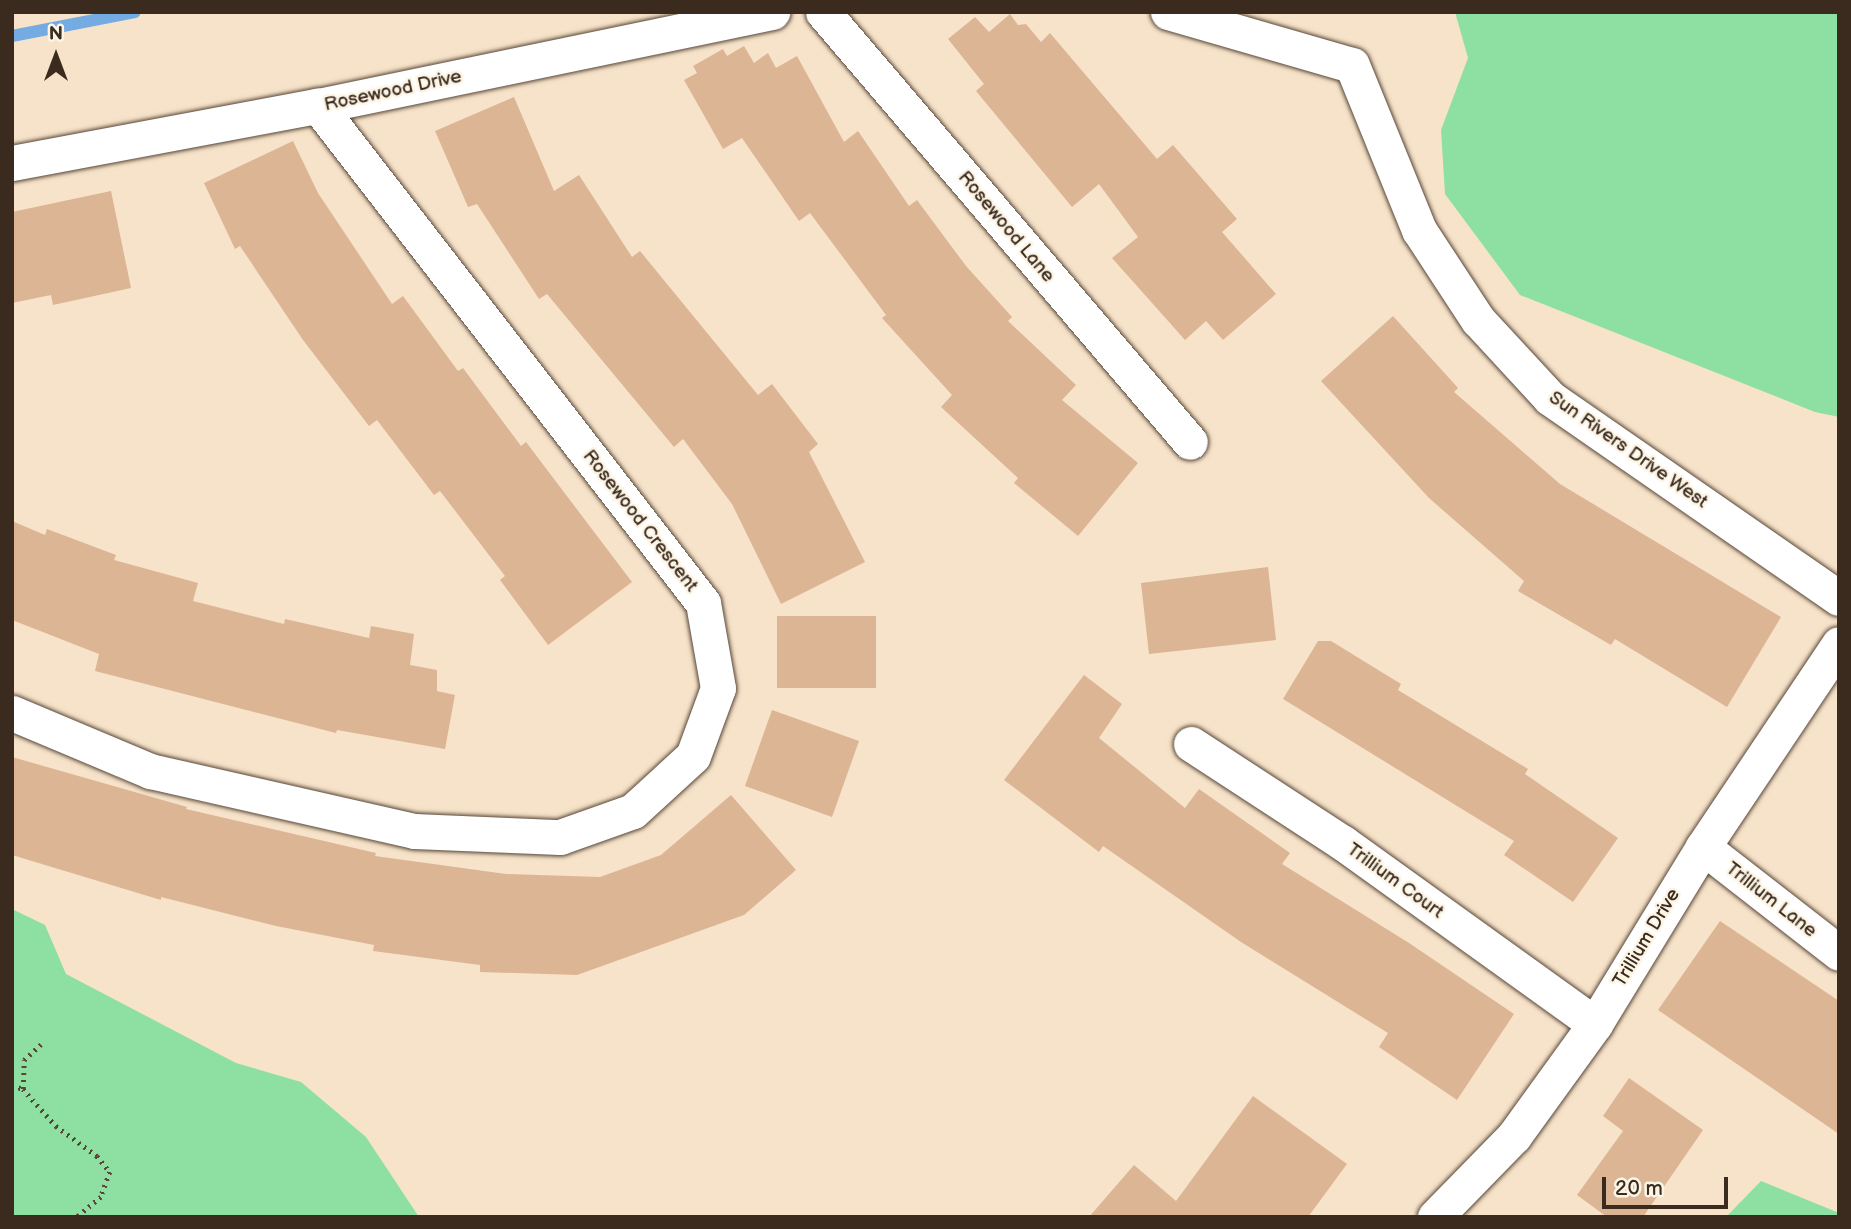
<!DOCTYPE html>
<html>
<head>
<meta charset="utf-8">
<style>
	body { margin:0 }
	#map { position:relative; width:1851px; height:1229px; overflow:hidden; background:#f7e3c9; font-family:"Balsamiq Sans",sans-serif }
	div>[style] { position:absolute }
	.green>* { inset:0; background:#8de0a1 }
	.stream>* { height:12px; margin:-6px; padding:0 6px; transform-origin:6px; border-radius:6px; background:#73abe2 }
	.building>* { inset:0; background:#dcb594 }
	.path>* { height:4.5px; margin-top:-2.25px; transform-origin:0; background:repeating-linear-gradient(90deg,#574638 0 2px,transparent 0 7px) }
	.roads { filter:drop-shadow(0 0 2px #574638) drop-shadow(0 0 2px #574638) }
	.street>* { height:35px; margin:-17.5px; padding:0 17.5px; transform-origin:17.5px; border-radius:17.5px; background:#fff }
	span { translate:-50% -50%; white-space:nowrap; text-align:center; line-height:1.15; -webkit-text-stroke:5px #fcf5e5; paint-order:stroke }
	.street-label { font-size:19px; color:#3b2a1e }
	.frame { position:absolute; inset:0; border:14px solid #3b2a1e; pointer-events:none }
	.north { position:absolute; left:21px; top:21px; width:70px; height:70px; -webkit-text-stroke:5px #fcf5e5; paint-order:stroke; rotate:0deg; font-size:19px; font-weight:700; line-height:28px; text-align:center; color:#3b2a1e }
	.north::after { content:''; display:block; margin:auto; width:24px; height:32px; background:#3b2a1e; clip-path:polygon(50% 0,100% 100%,50% 72%,0 100%) }
	.scale { position:absolute; left:1602px; top:1177px; width:126px; height:32px; box-sizing:border-box; border:4px solid #3b2a1e; border-top:0; padding-left:9px; font-size:21px; line-height:24px; white-space:nowrap; color:#3b2a1e; -webkit-text-stroke:5px #fcf5e5; paint-order:stroke }
</style>
</head>
<body>
<div id="map">
	<div class="green">
		<i style="clip-path:polygon(1455px 12px,1839px 12px,1839px 417px,1815px 412px,1520px 295px,1445px 194px,1441px 130px,1468px 58px)"></i>
		<i style="clip-path:polygon(12px 909px,45px 925px,66px 974px,236px 1063px,301px 1082px,366px 1137px,419px 1217px,12px 1217px)"></i>
		<i style="clip-path:polygon(1761px 1181px,1839px 1213px,1839px 1217px,1726px 1217px)"></i>
	</div>
	<div class="stream">
		<i style="left:12px;top:36px;width:125px;rotate:-11deg"></i>
	</div>
	<div class="building">
		<i style="clip-path:polygon(1010px 14px,1018px 25px,1026px 24px,1041px 42px,1050px 33px,1157px 159px,1173px 145px,1237px 219px,1222px 232px,1276px 294px,1223px 340px,1206px 321px,1185px 340px,1112px 258px,1138px 237px,1099px 184px,1072px 207px,976px 91px,984px 84px,948px 39px,975px 17px,989px 32px)"></i>
		<i style="clip-path:polygon(744px 46px,754px 63px,768px 53px,776px 68px,797px 56px,844px 142px,858px 131px,909px 206px,917px 200px,966px 266px,1012px 317px,1008px 321px,1076px 385px,1062px 400px,1138px 463px,1078px 536px,1014px 483px,1018px 478px,941px 407px,952px 395px,882px 318px,886px 315px,810px 213px,799px 221px,742px 138px,723px 149px,684px 80px,697px 73px,693px 66px,723px 49px,727px 56px)"></i>
		<i style="clip-path:polygon(514px 97px,554px 191px,579px 175px,632px 257px,640px 251px,758px 395px,772px 384px,818px 444px,809px 452px,865px 562px,781px 604px,732px 504px,683px 439px,674px 447px,547px 294px,539px 299px,477px 204px,468px 207px,435px 131px)"></i>
		<i style="clip-path:polygon(293px 141px,318px 193px,392px 304px,403px 296px,458px 371px,463px 368px,521px 446px,526px 442px,632px 582px,548px 645px,500px 580px,505px 576px,440px 491px,434px 495px,377px 420px,369px 426px,303px 340px,240px 246px,235px 249px,204px 183px)"></i>
		<i style="clip-path:polygon(111px 191px,131px 288px,53px 305px,51px 295px,12px 303px,12px 212px)"></i>
		<i style="clip-path:polygon(1393px 316px,1458px 388px,1454px 392px,1560px 484px,1781px 617px,1727px 707px,1615px 639px,1611px 645px,1518px 591px,1524px 581px,1429px 498px,1321px 381px)"></i>
		<i style="clip-path:polygon(12px 521px,45px 535px,47px 529px,116px 555px,114px 560px,198px 583px,193px 601px,284px 624px,285px 619px,369px 638px,371px 626px,414px 634px,410px 665px,437px 670px,437px 691px,455px 695px,445px 749px,337px 730px,336px 733px,95px 671px,99px 654px,12px 620px)"></i>
		<i style="clip-path:polygon(1268px 567px,1276px 640px,1149px 654px,1141px 583px)"></i>
		<i style="clip-path:polygon(777px 616px,876px 616px,876px 688px,777px 688px)"></i>
		<i style="clip-path:polygon(1318px 641px,1331px 641px,1401px 684px,1398px 690px,1528px 769px,1525px 774px,1618px 838px,1573px 902px,1504px 855px,1514px 841px,1283px 699px)"></i>
		<i style="clip-path:polygon(1084px 675px,1122px 704px,1099px 738px,1185px 808px,1199px 789px,1290px 853px,1282px 864px,1409px 943px,1514px 1014px,1457px 1100px,1379px 1047px,1388px 1033px,1241px 942px,1103px 846px,1099px 852px,1004px 780px)"></i>
		<i style="clip-path:polygon(772px 710px,859px 741px,832px 817px,745px 786px)"></i>
		<i style="clip-path:polygon(12px 757px,187px 807px,186px 809px,376px 853px,375px 856px,506px 874px,600px 877px,661px 855px,731px 795px,796px 870px,744px 915px,577px 975px,480px 972px,480px 965px,373px 951px,374px 945px,276px 926px,161px 897px,161px 900px,12px 855px)"></i>
		<i style="clip-path:polygon(1720px 921px,1839px 1001px,1839px 1134px,1658px 1010px)"></i>
		<i style="clip-path:polygon(1629px 1078px,1703px 1130px,1643px 1217px,1607px 1217px,1577px 1195px,1623px 1131px,1603px 1116px)"></i>
		<i style="clip-path:polygon(1253px 1096px,1347px 1164px,1308px 1217px,1089px 1217px,1134px 1165px,1176px 1201px)"></i>
	</div>
	<div class="path">
		<i style="left:12px;top:1085px;width:12px;rotate:20deg"></i>
		<i style="left:23px;top:1089px;width:50px;rotate:48.3deg"></i>
		<i style="left:56px;top:1126px;width:51px;rotate:36.2deg"></i>
		<i style="left:97px;top:1156px;width:21px;rotate:51deg"></i>
		<i style="left:110px;top:1172px;width:27px;rotate:110deg"></i>
		<i style="left:101px;top:1197px;width:31px;rotate:140deg"></i>
		<i style="left:23px;top:1089px;width:29px;rotate:-88deg"></i>
		<i style="left:24px;top:1060px;width:23px;rotate:-43deg"></i>
	</div>
	<div class="roads">
		<div class="street">
			<i style="left:823px;top:12px;width:565px;rotate:49.52deg"></i>
			<i style="left:1168px;top:12px;width:191px;rotate:16.1deg"></i>
			<i style="left:1352px;top:65px;width:178px;rotate:67.9deg"></i>
			<i style="left:1419px;top:230px;width:108px;rotate:56.8deg"></i>
			<i style="left:1478px;top:320px;width:106px;rotate:47.3deg"></i>
			<i style="left:1550px;top:398px;width:351px;rotate:34.7deg"></i>
			<i style="left:12px;top:163px;width:311px;rotate:-10.6deg"></i>
			<i style="left:318px;top:106px;width:464px;rotate:-11.7deg"></i>
			<i style="left:12px;top:713px;width:150px;rotate:22.8deg"></i>
			<i style="left:150px;top:771px;width:271px;rotate:12.8deg"></i>
			<i style="left:414px;top:831px;width:146px;rotate:2.4deg"></i>
			<i style="left:560px;top:837px;width:77px;rotate:-19.6deg"></i>
			<i style="left:633px;top:811px;width:81px;rotate:-42.5deg"></i>
			<i style="left:693px;top:756px;width:72px;rotate:-69.8deg"></i>
			<i style="left:718px;top:688px;width:86px;rotate:-100deg"></i>
			<i style="left:703px;top:603px;width:629px;rotate:-127.76deg"></i>
			<i style="left:1191px;top:744px;width:181px;rotate:33.1deg"></i>
			<i style="left:1343px;top:843px;width:310px;rotate:35.7deg"></i>
			<i style="left:1703px;top:847px;width:172px;rotate:37.9deg"></i>
			<i style="left:1435px;top:1217px;width:113px;rotate:-45.7deg"></i>
			<i style="left:1514px;top:1136px;width:138px;rotate:-54.1deg"></i>
			<i style="left:1595px;top:1024px;width:207px;rotate:-58.6deg"></i>
			<i style="left:1703px;top:847px;width:244px;rotate:-56.2deg"></i>
		</div>
	</div>
	<div class="street-label">
		<span style="left:393px;top:91px;rotate:-12deg">Rosewood Drive</span>
		<span style="left:1006px;top:227px;rotate:50deg">Rosewood Lane</span>
		<span style="left:1628px;top:450px;rotate:35deg">Sun Rivers Drive West</span>
		<span style="left:640px;top:521px;rotate:52deg">Rosewood Crescent</span>
		<span style="left:1395px;top:881px;rotate:36deg">Trillium Court</span>
		<span style="left:1771px;top:900px;rotate:38deg">Trillium Lane</span>
		<span style="left:1647px;top:938px;rotate:-59deg">Trillium Drive</span>
	</div>
	<div class="frame"></div>
	<div class="north">N</div>
	<div class="scale">20 m</div>
</div>
</body>
</html>
